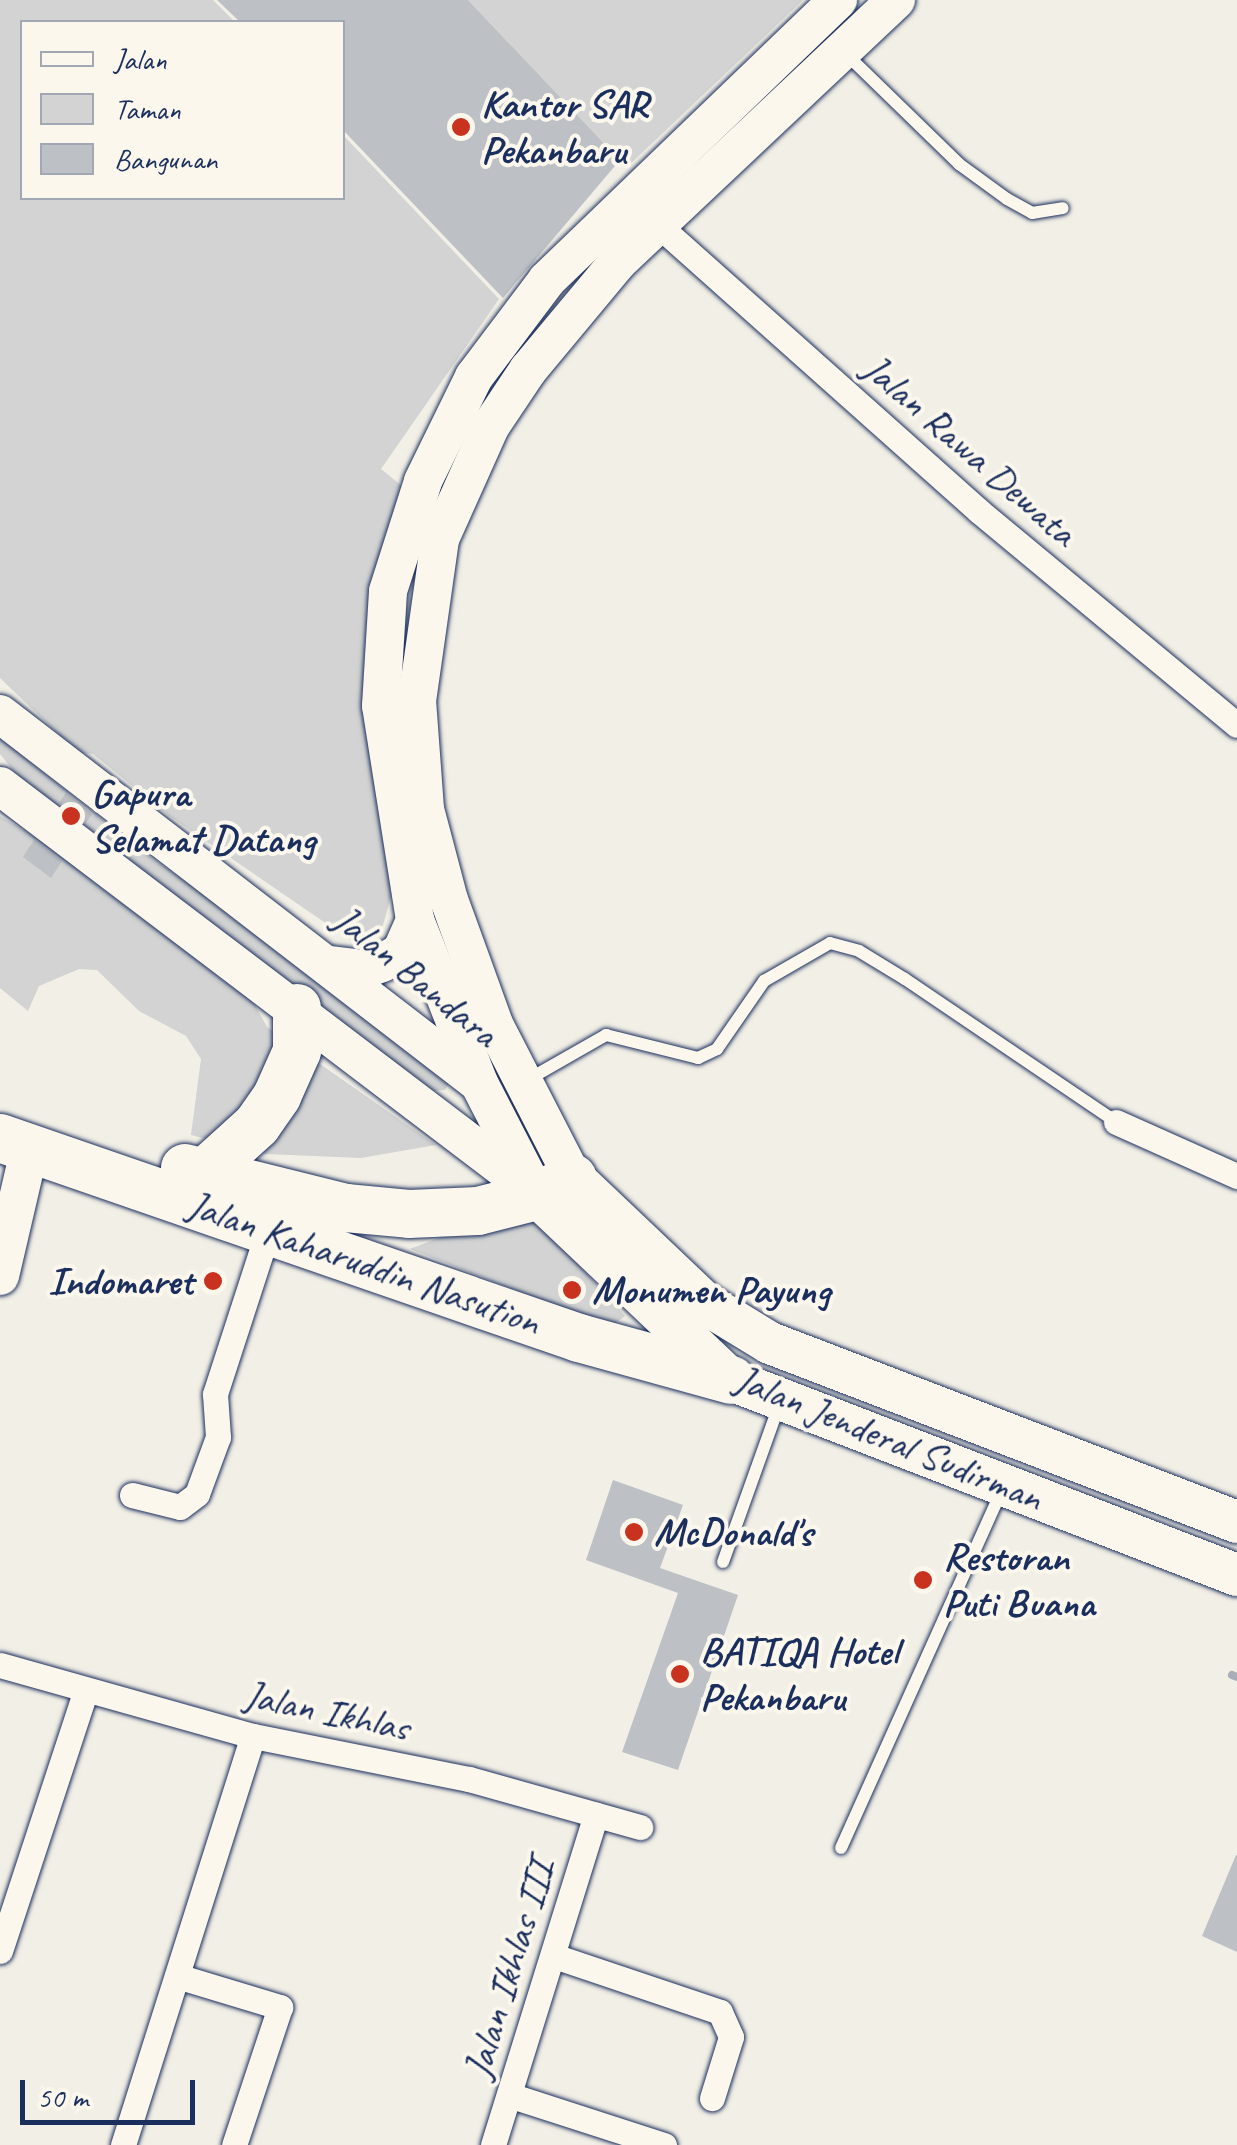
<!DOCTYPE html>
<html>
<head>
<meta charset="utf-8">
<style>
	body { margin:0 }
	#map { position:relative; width:1237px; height:2145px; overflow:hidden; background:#f2efe6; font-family:Caveat,sans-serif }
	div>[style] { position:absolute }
	.green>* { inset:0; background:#d2d3d2 }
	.stream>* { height:8px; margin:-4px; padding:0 4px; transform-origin:4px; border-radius:4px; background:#a9adb7 }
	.building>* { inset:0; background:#bdc0c4 }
	.roads { filter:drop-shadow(0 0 2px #1b2f5e) drop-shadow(0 0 2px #1b2f5e) }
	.lane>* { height:12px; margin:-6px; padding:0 6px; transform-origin:6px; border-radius:6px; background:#fbf7ec }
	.street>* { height:25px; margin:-12.5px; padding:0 12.5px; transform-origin:12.5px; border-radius:12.5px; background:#fbf7ec }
	.secondary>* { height:38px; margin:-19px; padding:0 19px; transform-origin:19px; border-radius:19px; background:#fbf7ec }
	.primary>* { height:42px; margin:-21px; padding:0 21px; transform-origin:21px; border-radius:21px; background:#fbf7ec }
	.highway>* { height:48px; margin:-24px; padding:0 24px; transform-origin:24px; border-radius:24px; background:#fbf7ec }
	.dots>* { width:28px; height:28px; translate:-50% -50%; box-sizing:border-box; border:5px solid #fbf7ec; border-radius:50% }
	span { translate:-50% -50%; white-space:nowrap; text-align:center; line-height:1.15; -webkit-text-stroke:8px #fbf7ec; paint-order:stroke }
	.poi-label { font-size:40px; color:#1b2f5e; font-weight:700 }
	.left { translate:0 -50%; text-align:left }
	.right { translate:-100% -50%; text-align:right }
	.street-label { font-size:40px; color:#1b2f5e }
	.legend { position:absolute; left:20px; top:20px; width:325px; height:180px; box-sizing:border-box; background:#fbf7ec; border:2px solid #a1a7b3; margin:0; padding:12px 18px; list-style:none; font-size:30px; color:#1b2f5e }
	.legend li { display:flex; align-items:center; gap:20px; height:50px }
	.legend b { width:50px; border:2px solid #a1a7b3 }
	.scale { position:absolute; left:20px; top:2080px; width:175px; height:45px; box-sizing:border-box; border:5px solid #1b2f5e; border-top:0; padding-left:12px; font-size:30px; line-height:35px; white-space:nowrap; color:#1b2f5e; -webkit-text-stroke:8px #fbf7ec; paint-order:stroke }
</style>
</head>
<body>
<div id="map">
	<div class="green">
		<i style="clip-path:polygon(0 0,213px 0,235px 22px,22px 22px,22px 198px,342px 198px,343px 135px,499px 299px,381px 469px,408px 491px,392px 893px,383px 925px,365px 950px,168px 815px,93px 754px,77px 752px,0 678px)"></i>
		<i style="clip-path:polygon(468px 0,803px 0,627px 167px)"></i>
		<i style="clip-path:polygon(0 737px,140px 850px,274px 943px,449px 1082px,445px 1090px,430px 1091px,28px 789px,0 754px)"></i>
		<i style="clip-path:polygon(0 816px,135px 897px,247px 990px,267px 1027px,436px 1145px,361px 1158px,266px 1154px,191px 1135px,201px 1059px,186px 1036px,139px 1011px,97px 970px,79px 969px,39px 986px,28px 1011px,0 988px)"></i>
		<i style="clip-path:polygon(524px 1205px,625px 1316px,611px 1327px,410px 1249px)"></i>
	</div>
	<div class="stream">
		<i style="left:1232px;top:1675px;width:5px;rotate:22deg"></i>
	</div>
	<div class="building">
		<i style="clip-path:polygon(217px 0,468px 0,620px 160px,503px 298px,342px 129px,342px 22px,240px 22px)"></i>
		<i style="clip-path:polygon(66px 793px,92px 814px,86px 823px,59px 803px)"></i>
		<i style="clip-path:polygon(34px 840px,62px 861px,51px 878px,23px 857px)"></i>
		<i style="clip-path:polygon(613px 1480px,683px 1505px,660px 1568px,738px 1595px,678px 1770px,622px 1752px,678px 1593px,586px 1560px)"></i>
		<i style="clip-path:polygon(1236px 1855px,1237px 1855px,1237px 1952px,1202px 1936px)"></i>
	</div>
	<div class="roads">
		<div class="lane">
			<i style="left:844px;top:52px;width:161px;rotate:44.2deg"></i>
			<i style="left:959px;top:164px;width:59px;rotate:36.1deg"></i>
			<i style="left:1007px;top:199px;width:29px;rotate:29deg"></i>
			<i style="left:1032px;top:213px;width:31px;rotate:-9deg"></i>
			<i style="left:529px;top:1079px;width:89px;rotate:-29.7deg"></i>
			<i style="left:606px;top:1035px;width:95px;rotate:14deg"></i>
			<i style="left:698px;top:1058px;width:21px;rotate:-25deg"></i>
			<i style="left:717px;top:1049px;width:83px;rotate:-55.3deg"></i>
			<i style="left:764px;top:981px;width:76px;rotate:-29.9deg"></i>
			<i style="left:830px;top:943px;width:30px;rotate:15deg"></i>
			<i style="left:859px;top:951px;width:54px;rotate:31.3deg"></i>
			<i style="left:905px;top:979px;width:255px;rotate:34.1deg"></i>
			<i style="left:723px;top:1562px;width:166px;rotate:-70.3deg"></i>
			<i style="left:841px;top:1848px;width:390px;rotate:-65.8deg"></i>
		</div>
		<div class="street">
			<i style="left:658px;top:225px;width:430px;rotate:41.7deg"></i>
			<i style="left:979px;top:511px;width:335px;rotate:39.7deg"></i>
			<i style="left:1116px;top:1122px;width:133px;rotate:24.1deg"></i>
			<i style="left:132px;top:1495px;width:49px;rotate:14deg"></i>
			<i style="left:180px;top:1507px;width:21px;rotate:-37deg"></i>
			<i style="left:197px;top:1494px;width:61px;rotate:-69.8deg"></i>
			<i style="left:218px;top:1437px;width:43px;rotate:-94deg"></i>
			<i style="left:215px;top:1394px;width:175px;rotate:-72deg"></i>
			<i style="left:0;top:1665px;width:263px;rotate:15.7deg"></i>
			<i style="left:253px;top:1736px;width:220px;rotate:11.3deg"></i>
			<i style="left:469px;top:1779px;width:178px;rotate:15.7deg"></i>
			<i style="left:0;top:1951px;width:273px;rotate:-71.8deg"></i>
			<i style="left:554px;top:1956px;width:175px;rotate:18.6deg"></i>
			<i style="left:720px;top:2012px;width:27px;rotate:66deg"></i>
			<i style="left:731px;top:2037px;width:64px;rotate:107.3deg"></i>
			<i style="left:177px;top:1976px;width:108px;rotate:16.8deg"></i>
			<i style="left:280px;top:2007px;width:145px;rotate:108.4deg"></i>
			<i style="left:509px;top:2095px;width:163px;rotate:17.9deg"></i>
			<i style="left:123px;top:2145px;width:429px;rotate:-72.4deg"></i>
			<i style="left:493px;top:2145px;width:346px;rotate:-72.7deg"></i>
		</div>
		<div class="secondary">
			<i style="left:0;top:714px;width:601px;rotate:37.63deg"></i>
			<i style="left:0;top:786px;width:658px;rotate:37.22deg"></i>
			<i style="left:331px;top:965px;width:35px;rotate:7deg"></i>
			<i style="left:366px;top:969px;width:17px;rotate:-21deg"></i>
			<i style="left:382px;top:963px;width:22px;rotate:-30deg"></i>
			<i style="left:401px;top:952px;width:35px;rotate:-66deg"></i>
			<i style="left:573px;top:1178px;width:173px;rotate:-117.2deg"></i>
			<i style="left:494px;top:1024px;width:132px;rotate:-109.9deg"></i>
			<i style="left:449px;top:900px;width:94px;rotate:-104.8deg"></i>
			<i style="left:425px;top:809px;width:108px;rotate:-94.2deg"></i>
			<i style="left:417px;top:701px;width:164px;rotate:-81.9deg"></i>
			<i style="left:440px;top:539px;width:123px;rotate:-65.9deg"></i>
			<i style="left:490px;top:427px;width:69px;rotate:-56.3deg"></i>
			<i style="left:528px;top:370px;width:141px;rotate:-50.2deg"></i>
			<i style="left:618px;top:262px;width:382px;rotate:-43.3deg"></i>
			<i style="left:537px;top:1196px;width:127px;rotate:-117.2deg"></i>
			<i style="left:479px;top:1083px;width:175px;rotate:-111.4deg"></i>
			<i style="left:415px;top:920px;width:217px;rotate:-99deg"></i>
			<i style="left:381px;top:706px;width:115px;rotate:-86.5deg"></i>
			<i style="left:388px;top:591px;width:115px;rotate:-72.3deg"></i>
			<i style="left:423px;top:481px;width:116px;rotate:-63.9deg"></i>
			<i style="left:474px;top:377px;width:121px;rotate:-53deg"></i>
			<i style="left:547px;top:280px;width:404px;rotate:-43.9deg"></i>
			<i style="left:0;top:1276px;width:132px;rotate:-76.9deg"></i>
		</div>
		<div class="primary">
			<i style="left:573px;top:1178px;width:183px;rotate:43.5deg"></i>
			<i style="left:706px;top:1304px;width:75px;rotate:31.4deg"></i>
			<i style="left:770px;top:1343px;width:500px;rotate:20.97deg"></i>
			<i style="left:537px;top:1196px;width:267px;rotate:43.5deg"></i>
			<i style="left:731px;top:1380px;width:542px;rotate:21.08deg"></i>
		</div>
		<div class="highway">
			<i style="left:0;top:1138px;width:613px;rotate:19.06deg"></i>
			<i style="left:579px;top:1338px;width:158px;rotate:15.4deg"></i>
			<i style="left:185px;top:1168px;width:166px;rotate:14deg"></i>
			<i style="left:346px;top:1208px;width:63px;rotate:5.4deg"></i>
			<i style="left:409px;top:1214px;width:69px;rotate:-2.5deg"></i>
			<i style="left:478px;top:1211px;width:61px;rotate:-14.3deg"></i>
			<i style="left:537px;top:1196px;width:40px;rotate:-26.6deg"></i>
			<i style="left:203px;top:1174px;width:73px;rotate:-42.2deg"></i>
			<i style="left:257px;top:1125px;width:35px;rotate:-55deg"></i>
			<i style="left:277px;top:1096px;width:49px;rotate:-66deg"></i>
			<i style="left:297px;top:1051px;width:43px;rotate:-90deg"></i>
		</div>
	</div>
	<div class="dots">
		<i style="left:461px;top:127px;background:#c8321e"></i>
		<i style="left:71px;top:816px;background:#c8321e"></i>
		<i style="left:213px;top:1281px;background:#c8321e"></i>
		<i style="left:572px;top:1290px;background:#c8321e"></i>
		<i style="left:634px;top:1532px;background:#c8321e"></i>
		<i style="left:923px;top:1580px;background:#c8321e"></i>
		<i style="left:680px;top:1674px;background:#c8321e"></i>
	</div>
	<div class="poi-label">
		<span class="left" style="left:481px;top:127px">Kantor SAR<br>Pekanbaru</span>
		<span class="left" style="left:91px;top:816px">Gapura<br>Selamat Datang</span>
		<span class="right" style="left:193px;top:1281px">Indomaret</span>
		<span class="left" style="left:592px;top:1290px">Monumen Payung</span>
		<span class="left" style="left:654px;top:1532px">McDonald's</span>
		<span class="left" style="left:943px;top:1580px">Restoran<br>Puti Buana</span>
		<span class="left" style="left:700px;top:1674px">BATIQA Hotel<br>Pekanbaru</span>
	</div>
	<div class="street-label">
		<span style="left:970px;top:450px;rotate:41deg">Jalan Rawa Dewata</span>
		<span style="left:416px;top:976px;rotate:39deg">Jalan Bandara</span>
		<span style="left:364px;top:1263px;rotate:19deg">Jalan Kaharuddin Nasution</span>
		<span style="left:889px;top:1438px;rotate:22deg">Jalan Jenderal Sudirman</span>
		<span style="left:327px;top:1711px;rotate:12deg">Jalan Ikhlas</span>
		<span style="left:509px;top:1969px;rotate:-73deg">Jalan Ikhlas III</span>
	</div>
	<ul class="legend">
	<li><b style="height:12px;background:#fbf7ec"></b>Jalan</li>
	<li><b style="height:28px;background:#d2d3d2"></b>Taman</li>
	<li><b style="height:28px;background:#bdc0c4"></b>Bangunan</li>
	</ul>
	<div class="scale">50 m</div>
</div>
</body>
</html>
